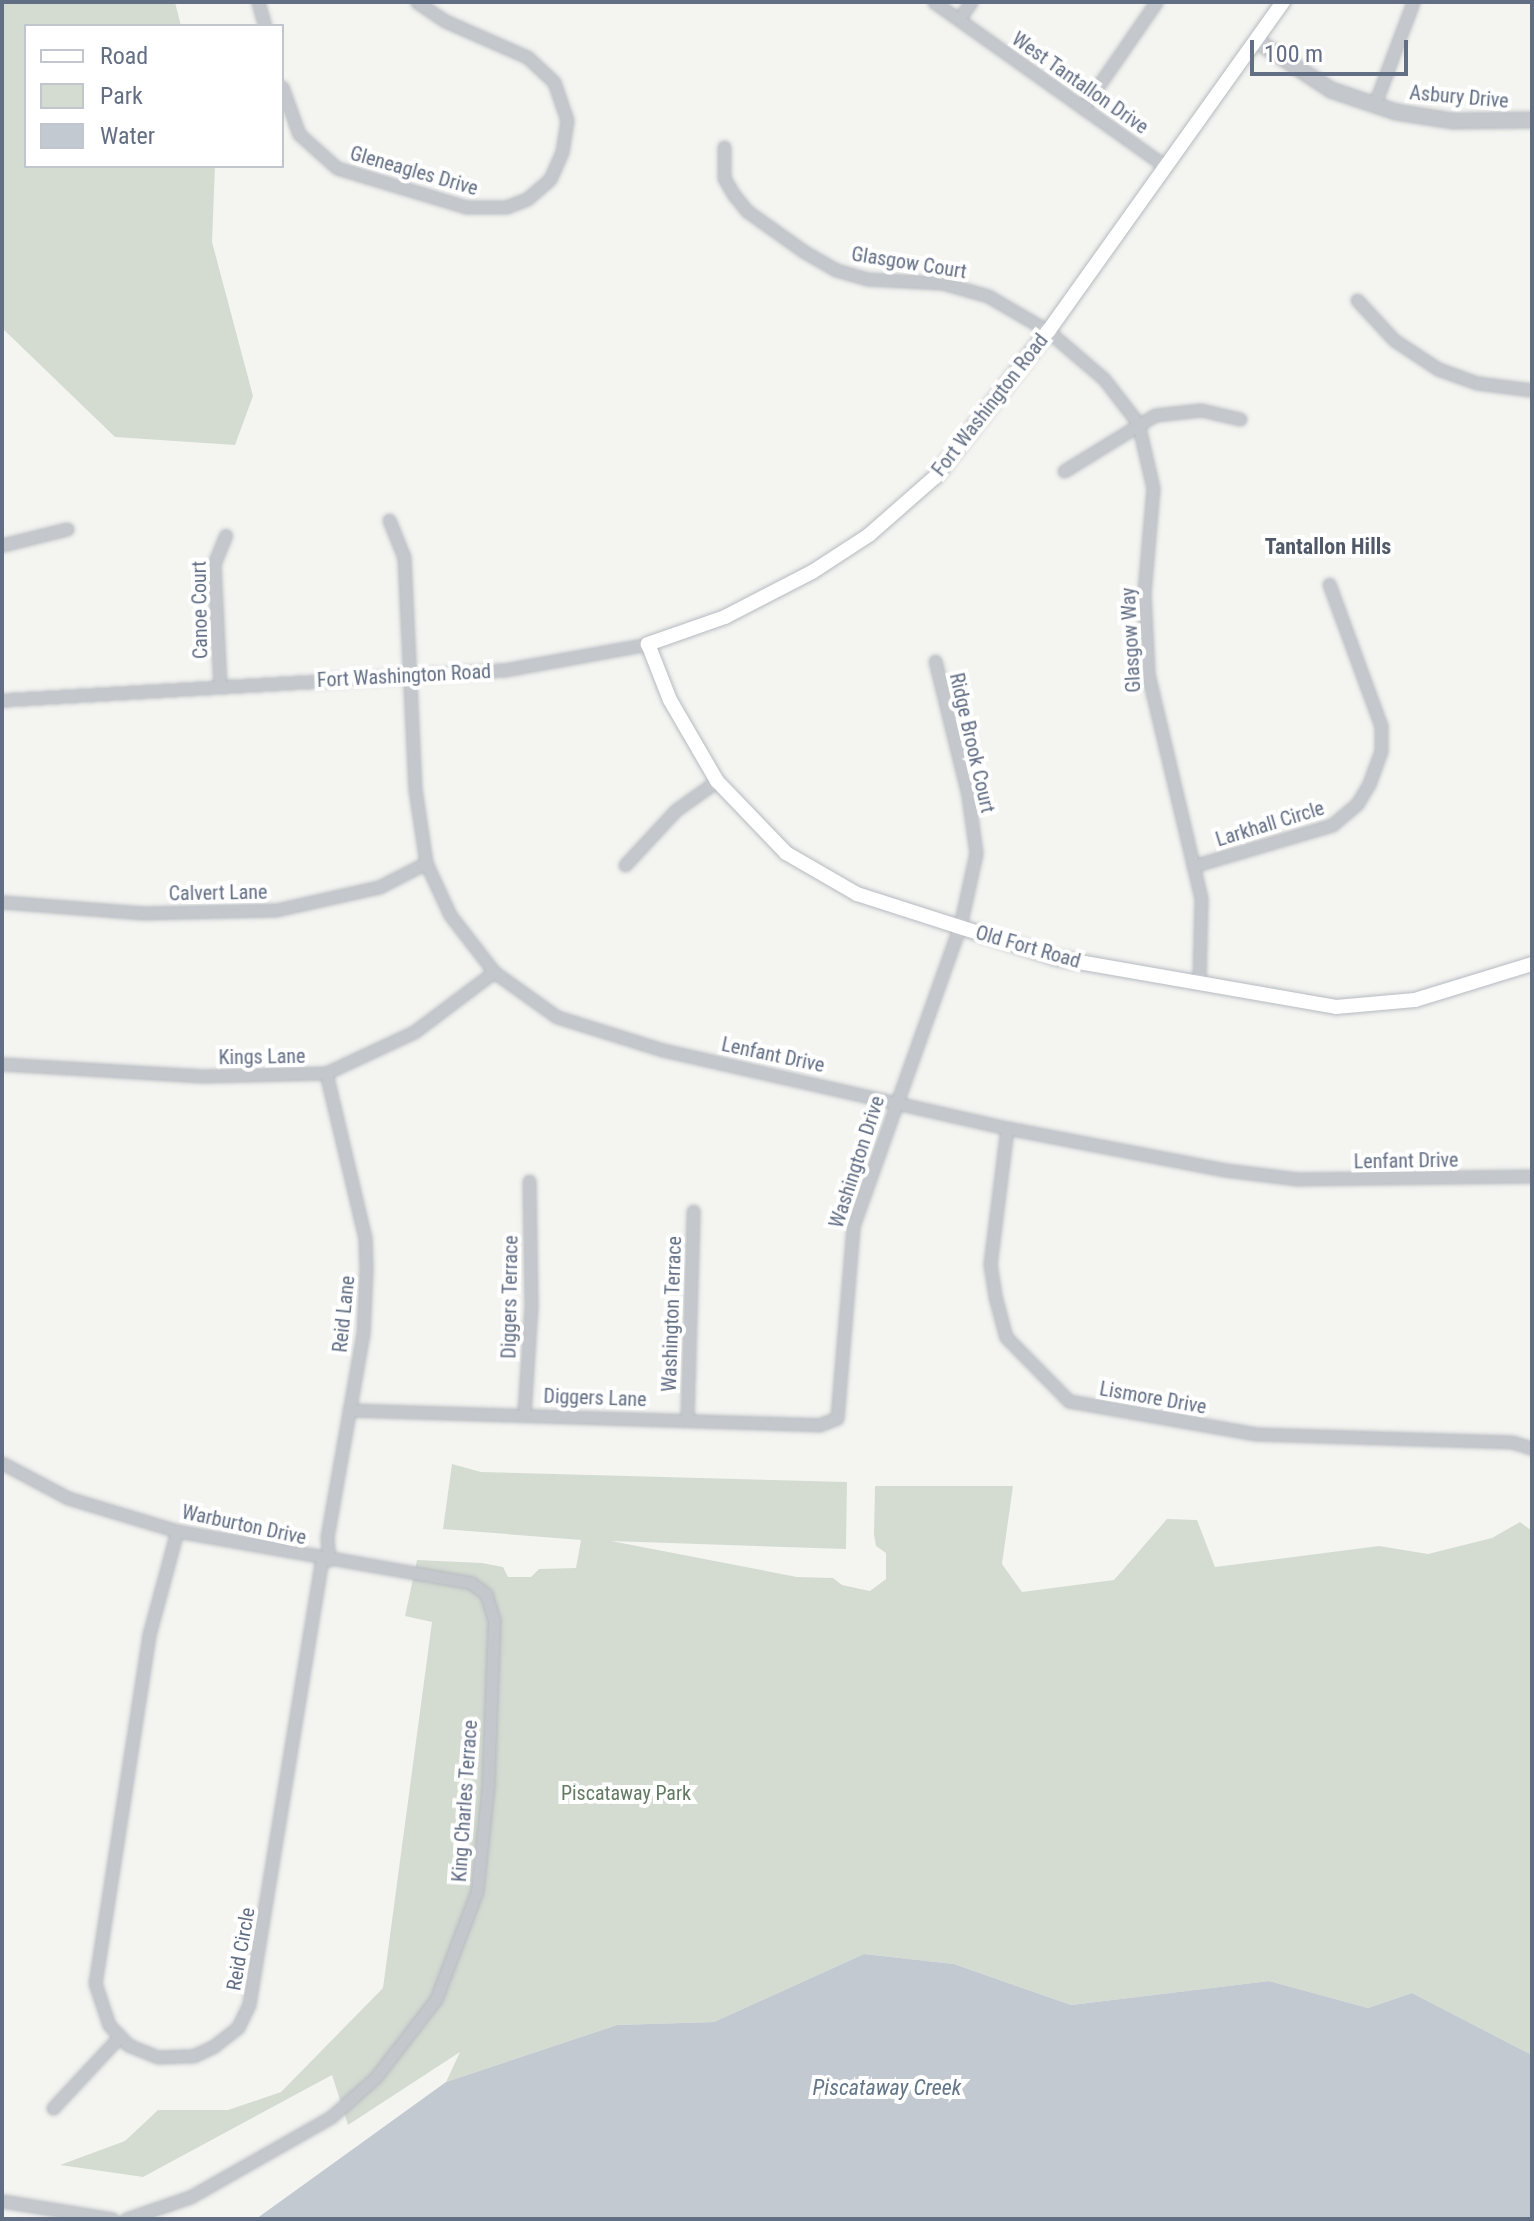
<!DOCTYPE html>
<html>
<head>
<meta charset="utf-8">
<style>
	body { margin:0 }
	#map { position:relative; width:1534px; height:2221px; overflow:hidden; background:#f4f5f1; font-family:"Roboto Condensed",sans-serif }
	div>[style] { position:absolute }
	.green>* { inset:0; background:#d4dcd2 }
	.water>* { inset:0; background:#c2c9d1 }
	.roads { filter:drop-shadow(0 0 2px #b6bac0) drop-shadow(0 0 2px #b6bac0) }
	.minor>* { height:11px; margin:-5.5px; padding:0 5.5px; transform-origin:5.5px; border-radius:5.5px; background:#c4c7cb }
	.tertiary>* { height:14px; margin:-7px; padding:0 7px; transform-origin:7px; border-radius:7px; background:#c4c7cb }
	.secondary>* { height:14px; margin:-7px; padding:0 7px; transform-origin:7px; border-radius:7px; background:#fff }
	span { translate:-50% -50%; white-space:nowrap; text-align:center; line-height:1.15; -webkit-text-stroke:8px #fff; paint-order:stroke }
	.street-label { font-size:20px; color:#626e84 }
	.park-label { font-size:20px; color:#617a61 }
	.neighbourhood-label { font-size:22px; color:#505968; font-weight:700 }
	.water-label { font-size:22px; color:#637688; font-style:italic }
	.frame { position:absolute; inset:0; border:4px solid #626e84; pointer-events:none }
	.legend { position:absolute; left:24px; top:24px; width:260px; height:144px; box-sizing:border-box; background:#fff; border:2px solid #c0c5ce; margin:0; padding:10px 14px; list-style:none; font-size:24px; color:#626e84 }
	.legend li { display:flex; align-items:center; gap:16px; height:40px }
	.legend b { width:40px; border:2px solid #c0c5ce }
	.scale { position:absolute; left:1250px; top:40px; width:158px; height:36px; box-sizing:border-box; border:4px solid #626e84; border-top:0; padding-left:10px; font-size:24px; line-height:28px; white-space:nowrap; color:#626e84; -webkit-text-stroke:6px #fff; paint-order:stroke }
</style>
</head>
<body>
<div id="map">
	<div class="green">
		<i style="clip-path:polygon(2px 2px,175px 2px,181px 26px,26px 26px,26px 166px,215px 166px,212px 242px,253px 396px,235px 445px,115px 437px,2px 328px)"></i>
		<i style="clip-path:polygon(452px 1464px,481px 1472px,847px 1482px,846px 1549px,611px 1541px,797px 1577px,833px 1578px,842px 1585px,870px 1591px,886px 1579px,886px 1553px,876px 1546px,874px 1535px,875px 1486px,1013px 1486px,1002px 1564px,1022px 1592px,1114px 1580px,1167px 1519px,1197px 1520px,1215px 1567px,1379px 1546px,1428px 1554px,1492px 1538px,1520px 1522px,1532px 1531px,1532px 2055px,1412px 1993px,1368px 2008px,1269px 1981px,1071px 2005px,954px 1964px,864px 1954px,714px 2022px,617px 2025px,446px 2082px,460px 2052px,348px 2125px,332px 2075px,143px 2177px,60px 2165px,125px 2141px,158px 2110px,228px 2110px,281px 2092px,383px 1988px,432px 1622px,405px 1616px,417px 1560px,482px 1563px,503px 1567px,508px 1577px,531px 1577px,539px 1569px,576px 1568px,581px 1540px,443px 1529px)"></i>
	</div>
	<div class="water">
		<i style="clip-path:polygon(864px 1954px,954px 1964px,1071px 2005px,1269px 1981px,1368px 2008px,1412px 1993px,1532px 2055px,1532px 2219px,256px 2219px,446px 2082px,617px 2025px,714px 2022px)"></i>
	</div>
	<div class="roads">
		<div class="minor">
			<i style="left:258px;top:2px;width:25px;rotate:74deg"></i>
			<i style="left:934px;top:2px;width:285px;rotate:35.4deg"></i>
			<i style="left:959px;top:19px;width:21px;rotate:-55deg"></i>
			<i style="left:282px;top:87px;width:50px;rotate:70.1deg"></i>
			<i style="left:299px;top:134px;width:51px;rotate:41.8deg"></i>
			<i style="left:337px;top:168px;width:135px;rotate:16.8deg"></i>
			<i style="left:466px;top:207px;width:40px"></i>
			<i style="left:506px;top:207px;width:22px;rotate:-21deg"></i>
			<i style="left:527px;top:199px;width:30px;rotate:-41deg"></i>
			<i style="left:550px;top:179px;width:30px;rotate:-66deg"></i>
			<i style="left:562px;top:152px;width:32px;rotate:-81deg"></i>
			<i style="left:567px;top:120px;width:40px;rotate:-108.9deg"></i>
			<i style="left:554px;top:82px;width:37px;rotate:-137deg"></i>
			<i style="left:527px;top:57px;width:90px;rotate:-156.3deg"></i>
			<i style="left:445px;top:21px;width:34px;rotate:-146deg"></i>
			<i style="left:1374px;top:106px;width:111px;rotate:-69.4deg"></i>
			<i style="left:1083px;top:108px;width:129px;rotate:-55.4deg"></i>
			<i style="left:724px;top:147px;width:31px;rotate:90deg"></i>
			<i style="left:724px;top:178px;width:20px;rotate:60deg"></i>
			<i style="left:734px;top:195px;width:21px;rotate:51deg"></i>
			<i style="left:747px;top:211px;width:69px;rotate:35.5deg"></i>
			<i style="left:803px;top:251px;width:38px;rotate:30deg"></i>
			<i style="left:836px;top:270px;width:32px;rotate:16deg"></i>
			<i style="left:867px;top:279px;width:75px;rotate:3.1deg"></i>
			<i style="left:942px;top:283px;width:48px;rotate:15.8deg"></i>
			<i style="left:988px;top:296px;width:69px;rotate:30.3deg"></i>
			<i style="left:1048px;top:331px;width:74px;rotate:40.6deg"></i>
			<i style="left:1104px;top:379px;width:56px;rotate:52.3deg"></i>
			<i style="left:1138px;top:423px;width:67px;rotate:77deg"></i>
			<i style="left:1153px;top:488px;width:106px;rotate:94.9deg"></i>
			<i style="left:1144px;top:594px;width:80px;rotate:87.1deg"></i>
			<i style="left:1148px;top:674px;width:231px;rotate:76.7deg"></i>
			<i style="left:1201px;top:899px;width:83px;rotate:91.4deg"></i>
			<i style="left:1357px;top:300px;width:54px;rotate:47.2deg"></i>
			<i style="left:1394px;top:340px;width:53px;rotate:33.4deg"></i>
			<i style="left:1438px;top:369px;width:41px;rotate:19.7deg"></i>
			<i style="left:1477px;top:383px;width:55px;rotate:7.3deg"></i>
			<i style="left:1064px;top:471px;width:107px;rotate:-31.6deg"></i>
			<i style="left:1155px;top:415px;width:46px;rotate:-6.2deg"></i>
			<i style="left:1201px;top:410px;width:40px;rotate:13deg"></i>
			<i style="left:389px;top:520px;width:40px;rotate:68deg"></i>
			<i style="left:404px;top:557px;width:232px;rotate:87.3deg"></i>
			<i style="left:415px;top:789px;width:75px;rotate:81.5deg"></i>
			<i style="left:426px;top:863px;width:57px;rotate:65.2deg"></i>
			<i style="left:450px;top:915px;width:72px;rotate:52.3deg"></i>
			<i style="left:494px;top:972px;width:77px;rotate:35.5deg"></i>
			<i style="left:557px;top:1017px;width:111px;rotate:17.3deg"></i>
			<i style="left:663px;top:1050px;width:353px;rotate:12.8deg"></i>
			<i style="left:1007px;top:1128px;width:222px;rotate:10.9deg"></i>
			<i style="left:1225px;top:1170px;width:73px;rotate:7.1deg"></i>
			<i style="left:1297px;top:1179px;width:235px;rotate:-0.7deg"></i>
			<i style="left:2px;top:545px;width:67px;rotate:-13.8deg"></i>
			<i style="left:220px;top:687px;width:123px;rotate:-92.8deg"></i>
			<i style="left:214px;top:564px;width:31px;rotate:-68deg"></i>
			<i style="left:2px;top:700px;width:503px;rotate:-3.42deg"></i>
			<i style="left:504px;top:670px;width:146px;rotate:-10.2deg"></i>
			<i style="left:625px;top:865px;width:75px;rotate:-47.2deg"></i>
			<i style="left:676px;top:810px;width:50px;rotate:-35.3deg"></i>
			<i style="left:1193px;top:866px;width:145px;rotate:-16.4deg"></i>
			<i style="left:1332px;top:825px;width:33px;rotate:-40deg"></i>
			<i style="left:1357px;top:804px;width:23px;rotate:-59deg"></i>
			<i style="left:1369px;top:784px;width:35px;rotate:-70deg"></i>
			<i style="left:1381px;top:751px;width:25px;rotate:-90deg"></i>
			<i style="left:1381px;top:726px;width:151px;rotate:-110.1deg"></i>
			<i style="left:2px;top:902px;width:142px;rotate:4.4deg"></i>
			<i style="left:144px;top:913px;width:132px;rotate:-1.3deg"></i>
			<i style="left:276px;top:910px;width:106px;rotate:-12.6deg"></i>
			<i style="left:379px;top:887px;width:53px;rotate:-27.1deg"></i>
			<i style="left:2px;top:1064px;width:201px;rotate:3.4deg"></i>
			<i style="left:203px;top:1076px;width:123px;rotate:-1.4deg"></i>
			<i style="left:326px;top:1073px;width:97px;rotate:-25deg"></i>
			<i style="left:414px;top:1032px;width:100px;rotate:-36.9deg"></i>
			<i style="left:326px;top:1073px;width:170px;rotate:76.7deg"></i>
			<i style="left:365px;top:1238px;width:32px;rotate:88deg"></i>
			<i style="left:366px;top:1270px;width:63px;rotate:92.7deg"></i>
			<i style="left:363px;top:1333px;width:208px;rotate:100deg"></i>
			<i style="left:327px;top:1538px;width:22px;rotate:85deg"></i>
			<i style="left:1007px;top:1128px;width:137px;rotate:97.1deg"></i>
			<i style="left:990px;top:1264px;width:36px;rotate:81deg"></i>
			<i style="left:996px;top:1300px;width:38px;rotate:75deg"></i>
			<i style="left:1006px;top:1337px;width:90px;rotate:45.5deg"></i>
			<i style="left:1069px;top:1401px;width:190px;rotate:10deg"></i>
			<i style="left:1256px;top:1434px;width:256px;rotate:1.8deg"></i>
			<i style="left:1512px;top:1442px;width:21px;rotate:17deg"></i>
			<i style="left:349px;top:1410px;width:470px;rotate:1.8deg"></i>
			<i style="left:819px;top:1425px;width:19px;rotate:-21deg"></i>
			<i style="left:837px;top:1418px;width:193px;rotate:-85.2deg"></i>
			<i style="left:853px;top:1226px;width:319px;rotate:-70.4deg"></i>
			<i style="left:960px;top:926px;width:75px;rotate:-77.6deg"></i>
			<i style="left:976px;top:853px;width:59px;rotate:-97.9deg"></i>
			<i style="left:968px;top:795px;width:138px;rotate:-103.8deg"></i>
			<i style="left:524px;top:1414px;width:108px;rotate:-86.3deg"></i>
			<i style="left:531px;top:1306px;width:125px;rotate:-90.9deg"></i>
			<i style="left:687px;top:1419px;width:208px;rotate:-88.3deg"></i>
			<i style="left:2px;top:1463px;width:75px;rotate:27.9deg"></i>
			<i style="left:68px;top:1498px;width:114px;rotate:16.8deg"></i>
			<i style="left:177px;top:1531px;width:299px;rotate:10deg"></i>
			<i style="left:471px;top:1583px;width:19px;rotate:36deg"></i>
			<i style="left:486px;top:1594px;width:28px;rotate:73deg"></i>
			<i style="left:494px;top:1621px;width:165px;rotate:92.1deg"></i>
			<i style="left:488px;top:1786px;width:106px;rotate:96deg"></i>
			<i style="left:477px;top:1891px;width:116px;rotate:110.8deg"></i>
			<i style="left:436px;top:1999px;width:98px;rotate:127.6deg"></i>
			<i style="left:376px;top:2077px;width:60px;rotate:138.4deg"></i>
			<i style="left:331px;top:2117px;width:162px;rotate:150.4deg"></i>
			<i style="left:190px;top:2197px;width:68px;rotate:161deg"></i>
			<i style="left:177px;top:1531px;width:108px;rotate:105.1deg"></i>
			<i style="left:149px;top:1635px;width:352px;rotate:98.8deg"></i>
			<i style="left:95px;top:1983px;width:44px;rotate:71.6deg"></i>
			<i style="left:109px;top:2025px;width:28px;rotate:46deg"></i>
			<i style="left:128px;top:2045px;width:32px;rotate:22deg"></i>
			<i style="left:158px;top:2057px;width:35px;rotate:-2deg"></i>
			<i style="left:193px;top:2056px;width:23px;rotate:-25deg"></i>
			<i style="left:214px;top:2046px;width:31px;rotate:-38deg"></i>
			<i style="left:238px;top:2027px;width:25px;rotate:-64deg"></i>
			<i style="left:249px;top:2004px;width:450px;rotate:-80.7deg"></i>
			<i style="left:53px;top:2108px;width:97px;rotate:-47.1deg"></i>
			<i style="left:2px;top:2201px;width:112px;rotate:9.2deg"></i>
		</div>
		<div class="tertiary">
			<i style="left:1257px;top:41px;width:89px;rotate:33.5deg"></i>
			<i style="left:1331px;top:90px;width:69px;rotate:18.7deg"></i>
			<i style="left:1396px;top:112px;width:58px;rotate:9deg"></i>
			<i style="left:1453px;top:121px;width:79px;rotate:-0.7deg"></i>
		</div>
		<div class="secondary">
			<i style="left:1283px;top:2px;width:404px;rotate:125.5deg"></i>
			<i style="left:1048px;top:331px;width:185px;rotate:127.7deg"></i>
			<i style="left:935px;top:477px;width:88px;rotate:138.7deg"></i>
			<i style="left:869px;top:535px;width:68px;rotate:147deg"></i>
			<i style="left:812px;top:572px;width:98px;rotate:152.7deg"></i>
			<i style="left:725px;top:617px;width:82px;rotate:160.7deg"></i>
			<i style="left:648px;top:644px;width:60px;rotate:68.6deg"></i>
			<i style="left:670px;top:700px;width:94px;rotate:59.9deg"></i>
			<i style="left:717px;top:781px;width:100px;rotate:46.2deg"></i>
			<i style="left:786px;top:853px;width:82px;rotate:30deg"></i>
			<i style="left:857px;top:894px;width:209px;rotate:17.8deg"></i>
			<i style="left:1056px;top:958px;width:284px;rotate:9.9deg"></i>
			<i style="left:1336px;top:1007px;width:79px;rotate:-5.1deg"></i>
			<i style="left:1415px;top:1000px;width:122px;rotate:-17.1deg"></i>
		</div>
	</div>
	<div class="street-label">
		<span style="left:1080px;top:83px;rotate:35deg">West Tantallon Drive</span>
		<span style="left:1459px;top:97px;rotate:5deg">Asbury Drive</span>
		<span style="left:414px;top:171px;rotate:16deg">Gleneagles Drive</span>
		<span style="left:909px;top:263px;rotate:9deg">Glasgow Court</span>
		<span style="left:990px;top:405px;rotate:-52deg">Fort Washington Road</span>
		<span style="left:200px;top:610px;rotate:-91deg">Canoe Court</span>
		<span style="left:1131px;top:640px;rotate:-93deg">Glasgow Way</span>
		<span style="left:404px;top:676px;rotate:-3deg">Fort Washington Road</span>
		<span style="left:972px;top:743px;rotate:77deg">Ridge Brook Court</span>
		<span style="left:1270px;top:824px;rotate:-17deg">Larkhall Circle</span>
		<span style="left:218px;top:893px;rotate:-1deg">Calvert Lane</span>
		<span style="left:1028px;top:947px;rotate:16deg">Old Fort Road</span>
		<span style="left:773px;top:1055px;rotate:12deg">Lenfant Drive</span>
		<span style="left:262px;top:1057px;rotate:-1deg">Kings Lane</span>
		<span style="left:1406px;top:1161px;rotate:-1deg">Lenfant Drive</span>
		<span style="left:857px;top:1162px;rotate:-72deg">Washington Drive</span>
		<span style="left:510px;top:1297px;rotate:-89deg">Diggers Terrace</span>
		<span style="left:344px;top:1314px;rotate:-84deg">Reid Lane</span>
		<span style="left:672px;top:1314px;rotate:-88deg">Washington Terrace</span>
		<span style="left:595px;top:1398px;rotate:2deg">Diggers Lane</span>
		<span style="left:1153px;top:1398px;rotate:10deg">Lismore Drive</span>
		<span style="left:244px;top:1525px;rotate:12deg">Warburton Drive</span>
		<span style="left:465px;top:1801px;rotate:-86deg">King Charles Terrace</span>
		<span style="left:241px;top:1949px;rotate:-80deg">Reid Circle</span>
	</div>
	<div class="park-label">
		<span style="left:626px;top:1793px">Piscataway Park</span>
	</div>
	<div class="neighbourhood-label">
		<span style="left:1328px;top:547px">Tantallon Hills</span>
	</div>
	<div class="water-label">
		<span style="left:887px;top:2088px">Piscataway Creek</span>
	</div>
	<div class="frame"></div>
	<ul class="legend">
	<li><b style="height:10px;background:#fff"></b>Road</li>
	<li><b style="height:22px;background:#d4dcd2"></b>Park</li>
	<li><b style="height:22px;background:#c2c9d1"></b>Water</li>
	</ul>
	<div class="scale">100 m</div>
</div>
</body>
</html>
